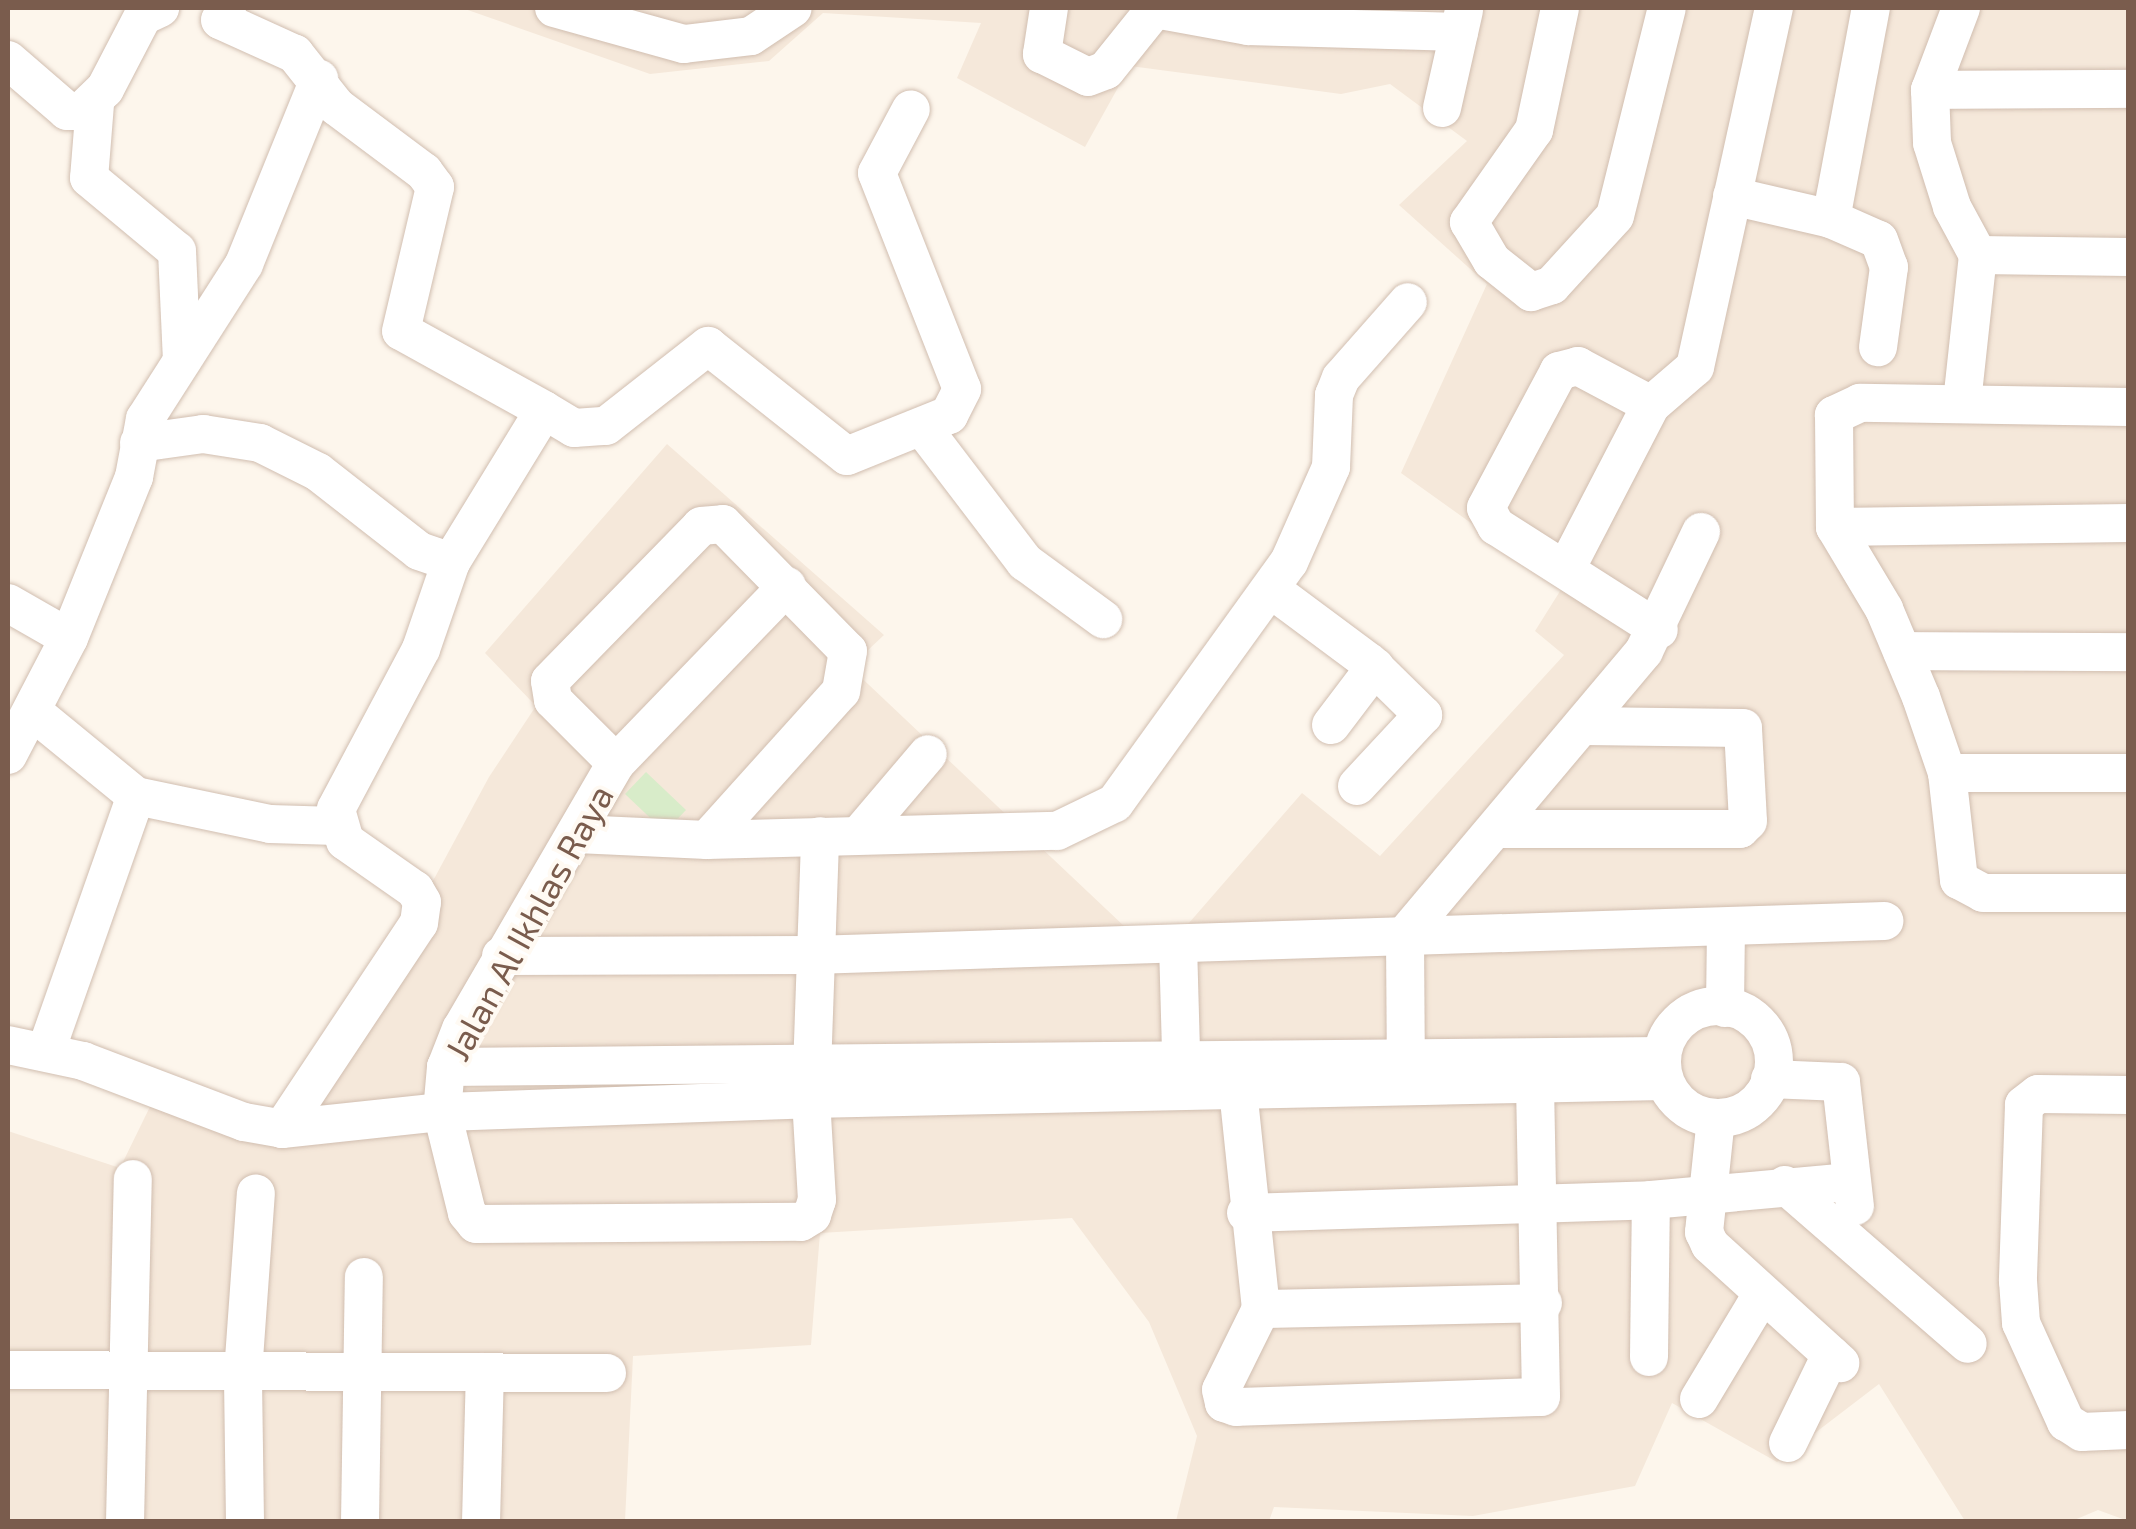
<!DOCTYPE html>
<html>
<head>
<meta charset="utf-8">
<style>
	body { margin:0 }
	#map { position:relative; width:2136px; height:1529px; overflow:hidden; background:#fdf6ec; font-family:"Exo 2",sans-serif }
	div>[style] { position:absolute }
	.residential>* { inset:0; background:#f5e8da }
	.green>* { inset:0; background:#d8ecc9 }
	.roads { filter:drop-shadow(0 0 2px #d1beb0) drop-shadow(0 0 2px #d1beb0) }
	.minor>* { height:38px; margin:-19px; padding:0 19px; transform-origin:19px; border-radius:19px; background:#fff }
	.minor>.ring { margin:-19px; padding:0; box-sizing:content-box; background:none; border:38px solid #fff; border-radius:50% }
	span { translate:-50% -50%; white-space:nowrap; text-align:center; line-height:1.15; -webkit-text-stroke:8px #fffaf3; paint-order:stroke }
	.street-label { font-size:35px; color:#7a5c4d }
	.frame { position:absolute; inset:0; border:10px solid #7a5c4d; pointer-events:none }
</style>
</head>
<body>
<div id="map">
	<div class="residential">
		<i style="clip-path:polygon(462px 8px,2128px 8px,2128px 1521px,2098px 1510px,2072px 1521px,1965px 1521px,1879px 1384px,1777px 1462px,1672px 1403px,1635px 1486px,1473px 1516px,1274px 1507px,1269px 1521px,1176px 1521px,1197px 1436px,1149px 1322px,1072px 1218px,820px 1233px,811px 1345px,633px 1356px,625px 1521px,8px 1522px,8px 1131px,120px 1168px,165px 1076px,283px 1123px,339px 1055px,489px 777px,536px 706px,485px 653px,667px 444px,884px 635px,850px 667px,1124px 926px,1182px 931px,1302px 793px,1380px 856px,1564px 655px,1535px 631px,1562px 588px,1401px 473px,1487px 284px,1399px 205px,1467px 141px,1390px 84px,1341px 94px,1130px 66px,1085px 147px,957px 78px,981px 23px,823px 13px,769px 61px,650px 74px)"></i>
	</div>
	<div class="green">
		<i style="clip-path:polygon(646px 772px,686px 810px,665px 832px,625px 794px)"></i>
	</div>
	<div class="roads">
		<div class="minor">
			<i style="left:554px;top:8px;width:135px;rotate:15.5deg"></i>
			<i style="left:684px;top:44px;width:67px;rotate:-6.8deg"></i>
			<i style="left:751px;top:36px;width:50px;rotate:-33.7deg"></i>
			<i style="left:1049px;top:8px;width:47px;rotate:98.7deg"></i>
			<i style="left:1042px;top:54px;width:51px;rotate:26.6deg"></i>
			<i style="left:1088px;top:77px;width:19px;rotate:-21deg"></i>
			<i style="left:1106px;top:70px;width:78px;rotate:-51.2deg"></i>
			<i style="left:1155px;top:9px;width:95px;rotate:10.4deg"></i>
			<i style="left:1248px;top:26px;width:211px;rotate:1.6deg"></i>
			<i style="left:1560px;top:8px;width:125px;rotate:102deg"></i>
			<i style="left:1534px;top:130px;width:113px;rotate:125.2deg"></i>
			<i style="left:1469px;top:222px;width:45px;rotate:59.5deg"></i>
			<i style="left:1492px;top:261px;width:50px;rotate:38.5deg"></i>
			<i style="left:1531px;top:292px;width:22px;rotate:-18deg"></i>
			<i style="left:1552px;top:285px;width:93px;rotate:-47.6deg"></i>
			<i style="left:1615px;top:216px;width:214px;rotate:-76deg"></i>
			<i style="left:1961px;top:8px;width:88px;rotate:110.7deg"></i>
			<i style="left:1930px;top:90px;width:53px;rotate:87.8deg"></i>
			<i style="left:1932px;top:143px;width:67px;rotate:72.6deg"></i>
			<i style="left:1952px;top:207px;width:55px;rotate:61.6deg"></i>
			<i style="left:1978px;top:255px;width:149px;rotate:96.2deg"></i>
			<i style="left:8px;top:60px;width:78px;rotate:40.8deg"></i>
			<i style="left:67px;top:111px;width:15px"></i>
			<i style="left:82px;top:111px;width:32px;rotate:-44deg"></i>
			<i style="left:105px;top:89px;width:82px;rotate:-62.5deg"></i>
			<i style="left:143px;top:16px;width:19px;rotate:-25deg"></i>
			<i style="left:1930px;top:90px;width:198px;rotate:-0.3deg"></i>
			<i style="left:95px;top:104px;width:74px;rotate:94.6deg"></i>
			<i style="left:89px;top:178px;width:114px;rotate:39.7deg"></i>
			<i style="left:177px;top:251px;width:109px;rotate:87.4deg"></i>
			<i style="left:1442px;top:108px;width:100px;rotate:-77.3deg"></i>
			<i style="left:1732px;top:196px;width:102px;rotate:13.1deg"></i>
			<i style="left:1831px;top:219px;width:52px;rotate:23.6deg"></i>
			<i style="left:1879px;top:240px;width:29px;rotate:70deg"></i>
			<i style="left:1889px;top:267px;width:81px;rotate:97.8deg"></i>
			<i style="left:1831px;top:219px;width:215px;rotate:-79.3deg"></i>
			<i style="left:1978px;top:255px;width:150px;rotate:0.8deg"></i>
			<i style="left:1651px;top:405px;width:83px;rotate:-151.9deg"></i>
			<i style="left:1578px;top:366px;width:20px;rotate:165deg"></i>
			<i style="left:1559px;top:371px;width:155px;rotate:118.1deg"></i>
			<i style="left:1486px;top:508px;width:21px;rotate:61deg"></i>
			<i style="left:1496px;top:526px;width:193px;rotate:32.5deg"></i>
			<i style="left:2128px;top:407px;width:268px;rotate:-179.1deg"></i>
			<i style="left:1860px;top:403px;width:29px;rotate:155deg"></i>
			<i style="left:1834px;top:415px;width:112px;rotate:89.5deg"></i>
			<i style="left:1835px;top:527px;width:96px;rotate:59.1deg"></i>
			<i style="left:1884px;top:609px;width:95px;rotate:67.2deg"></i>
			<i style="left:1921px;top:697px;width:80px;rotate:71.1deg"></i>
			<i style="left:1947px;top:773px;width:108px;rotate:83.6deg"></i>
			<i style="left:1959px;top:880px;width:27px;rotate:28deg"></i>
			<i style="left:1983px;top:893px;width:145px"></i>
			<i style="left:544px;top:410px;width:35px;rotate:31deg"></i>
			<i style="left:574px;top:428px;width:32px;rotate:-4deg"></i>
			<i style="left:606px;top:426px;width:130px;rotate:-38.1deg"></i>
			<i style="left:708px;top:346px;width:177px;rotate:38.4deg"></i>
			<i style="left:847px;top:456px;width:110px;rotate:-21.9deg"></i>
			<i style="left:949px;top:415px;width:29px;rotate:-63deg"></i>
			<i style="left:962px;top:389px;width:232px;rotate:-111.5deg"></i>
			<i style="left:877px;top:173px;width:72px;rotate:-62deg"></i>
			<i style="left:922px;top:427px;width:170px;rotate:52.7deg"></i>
			<i style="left:1025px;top:562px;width:97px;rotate:36.2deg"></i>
			<i style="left:139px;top:443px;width:65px;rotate:-8deg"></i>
			<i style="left:203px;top:434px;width:58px;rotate:9deg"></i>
			<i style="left:260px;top:443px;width:65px;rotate:26.6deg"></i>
			<i style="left:318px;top:472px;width:128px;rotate:38deg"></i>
			<i style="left:419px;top:551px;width:34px;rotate:19deg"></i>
			<i style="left:451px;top:562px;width:178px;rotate:-58.5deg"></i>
			<i style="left:544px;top:410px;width:163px;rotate:-151.1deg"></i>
			<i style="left:401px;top:331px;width:148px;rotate:-76.7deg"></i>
			<i style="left:435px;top:187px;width:19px;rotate:-126deg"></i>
			<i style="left:424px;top:172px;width:109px;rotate:-143.2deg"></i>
			<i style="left:337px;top:107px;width:68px;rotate:-128.4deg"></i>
			<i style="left:295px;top:54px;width:82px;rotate:-155.6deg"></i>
			<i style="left:220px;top:20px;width:14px;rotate:-60deg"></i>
			<i style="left:1835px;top:527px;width:293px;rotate:-0.8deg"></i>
			<i style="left:1567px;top:567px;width:182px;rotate:-62.6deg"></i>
			<i style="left:1651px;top:405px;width:58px;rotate:-40.8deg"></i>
			<i style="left:1695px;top:367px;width:368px;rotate:-77.6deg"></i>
			<i style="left:787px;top:586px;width:246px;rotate:134deg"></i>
			<i style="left:616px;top:763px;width:308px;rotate:120.2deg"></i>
			<i style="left:461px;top:1029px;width:41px;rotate:111.5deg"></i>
			<i style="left:446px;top:1067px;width:45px;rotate:95.1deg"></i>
			<i style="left:442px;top:1112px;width:104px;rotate:76.1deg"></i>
			<i style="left:467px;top:1213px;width:14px;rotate:51deg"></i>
			<i style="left:476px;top:1224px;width:325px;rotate:-0.4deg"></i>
			<i style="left:801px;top:1222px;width:13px;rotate:-32deg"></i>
			<i style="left:812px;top:1215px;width:16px;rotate:-72deg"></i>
			<i style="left:817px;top:1200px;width:101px;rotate:-93.4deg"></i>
			<i style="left:811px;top:1099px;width:263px;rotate:-88deg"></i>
			<i style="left:1272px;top:590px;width:121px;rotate:36.6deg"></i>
			<i style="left:1369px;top:662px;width:76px;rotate:44.5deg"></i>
			<i style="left:1423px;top:715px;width:97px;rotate:132.9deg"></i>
			<i style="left:8px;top:603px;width:70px;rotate:29.8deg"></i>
			<i style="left:69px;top:638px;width:174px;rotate:-68deg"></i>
			<i style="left:134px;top:477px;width:59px;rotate:-79.3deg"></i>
			<i style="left:145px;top:419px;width:184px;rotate:-57.4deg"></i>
			<i style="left:244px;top:264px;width:200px;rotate:-67.9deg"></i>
			<i style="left:1902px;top:651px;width:226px;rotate:0.3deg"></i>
			<i style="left:32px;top:711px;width:134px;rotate:39.3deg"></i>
			<i style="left:136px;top:796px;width:137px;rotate:11.8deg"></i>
			<i style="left:270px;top:824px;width:66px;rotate:1.7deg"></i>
			<i style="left:1331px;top:725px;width:73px;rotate:-52.8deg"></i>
			<i style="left:8px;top:755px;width:132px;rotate:-62.5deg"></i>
			<i style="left:616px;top:763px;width:89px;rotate:-135deg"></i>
			<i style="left:553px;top:700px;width:19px;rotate:-99deg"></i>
			<i style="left:550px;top:681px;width:216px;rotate:-45.7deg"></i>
			<i style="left:701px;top:526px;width:22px;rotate:-5deg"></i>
			<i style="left:723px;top:524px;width:178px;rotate:45.5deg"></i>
			<i style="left:848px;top:651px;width:41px;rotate:99.9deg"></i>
			<i style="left:841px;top:691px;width:200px;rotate:132deg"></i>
			<i style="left:1947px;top:773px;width:181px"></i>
			<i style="left:1496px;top:829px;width:244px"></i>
			<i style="left:1740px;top:829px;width:11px;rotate:-45deg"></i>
			<i style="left:1748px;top:821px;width:93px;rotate:-93.1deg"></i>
			<i style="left:1743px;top:728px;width:159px;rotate:-179.3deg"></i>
			<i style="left:577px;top:834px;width:130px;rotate:2.6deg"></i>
			<i style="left:707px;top:840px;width:350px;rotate:-1.5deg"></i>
			<i style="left:1057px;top:831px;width:64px;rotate:-25.8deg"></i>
			<i style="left:1115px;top:803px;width:297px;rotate:-54.2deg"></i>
			<i style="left:1289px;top:562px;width:104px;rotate:-66.1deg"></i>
			<i style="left:1331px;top:467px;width:72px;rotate:-87.6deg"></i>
			<i style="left:1334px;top:395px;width:18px;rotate:-68deg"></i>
			<i style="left:1341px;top:378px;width:101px;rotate:-48.6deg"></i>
			<i style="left:859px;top:835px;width:106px;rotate:-49.6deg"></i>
			<i style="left:1178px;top:944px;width:143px;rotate:88.4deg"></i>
			<i style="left:501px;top:956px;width:312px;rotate:-0.2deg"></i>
			<i style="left:813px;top:955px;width:1072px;rotate:-1.82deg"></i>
			<i class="ring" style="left:1662px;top:1006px;width:74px;height:74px"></i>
			<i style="left:1725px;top:1008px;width:81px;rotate:-89.3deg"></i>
			<i style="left:8px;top:1045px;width:77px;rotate:12deg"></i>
			<i style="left:83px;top:1061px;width:172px;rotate:20.8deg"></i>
			<i style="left:244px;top:1122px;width:39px;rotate:10deg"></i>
			<i style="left:282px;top:1129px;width:161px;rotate:-6.1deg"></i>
			<i style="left:442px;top:1112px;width:369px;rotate:-2deg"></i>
			<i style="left:811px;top:1099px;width:853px;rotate:-1.21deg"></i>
			<i style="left:46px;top:1051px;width:270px;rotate:-70.6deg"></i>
			<i style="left:446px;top:1067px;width:1216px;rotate:-0.52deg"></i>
			<i style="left:1770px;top:1079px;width:71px;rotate:2.4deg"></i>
			<i style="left:1841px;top:1082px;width:125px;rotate:83.6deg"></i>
			<i style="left:1406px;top:1081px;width:146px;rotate:-90.4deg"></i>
			<i style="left:1405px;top:935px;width:371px;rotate:-49.9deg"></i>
			<i style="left:1644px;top:651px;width:132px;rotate:-64.4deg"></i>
			<i style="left:1238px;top:1090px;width:220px;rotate:84deg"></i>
			<i style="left:1261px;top:1309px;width:90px;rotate:116.3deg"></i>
			<i style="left:1221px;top:1390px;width:13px;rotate:77deg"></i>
			<i style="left:1224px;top:1403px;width:13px;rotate:18deg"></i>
			<i style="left:1236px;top:1407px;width:305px;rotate:-1.9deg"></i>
			<i style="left:1541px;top:1397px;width:312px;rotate:-91.1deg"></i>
			<i style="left:2128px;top:1095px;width:90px;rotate:-179.4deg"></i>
			<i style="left:2038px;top:1094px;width:18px;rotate:142deg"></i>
			<i style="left:2024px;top:1105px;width:176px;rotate:92deg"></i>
			<i style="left:2018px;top:1281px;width:42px;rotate:85.9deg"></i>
			<i style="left:2021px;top:1323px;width:109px;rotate:65.6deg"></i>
			<i style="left:2066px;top:1422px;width:19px;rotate:32deg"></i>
			<i style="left:2082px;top:1432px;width:46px;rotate:-2.5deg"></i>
			<i style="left:1716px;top:1118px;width:115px;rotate:96deg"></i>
			<i style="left:1704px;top:1232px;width:14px;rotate:65deg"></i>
			<i style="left:1710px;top:1245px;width:176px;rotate:42.2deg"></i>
			<i style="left:282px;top:1129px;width:247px;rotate:-56.4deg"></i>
			<i style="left:419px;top:923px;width:21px;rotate:-82deg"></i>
			<i style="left:422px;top:902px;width:14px;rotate:-120deg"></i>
			<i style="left:415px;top:890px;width:85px;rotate:-145deg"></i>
			<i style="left:345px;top:841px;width:33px;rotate:-106deg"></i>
			<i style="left:336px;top:809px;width:181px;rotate:-62deg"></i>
			<i style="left:421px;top:649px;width:92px;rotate:-71deg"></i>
			<i style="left:1785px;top:1185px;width:242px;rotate:41deg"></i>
			<i style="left:1246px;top:1213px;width:405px;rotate:-1.8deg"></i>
			<i style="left:1651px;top:1200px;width:200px;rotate:-5.2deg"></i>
			<i style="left:1261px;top:1309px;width:282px;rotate:-1.2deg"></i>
			<i style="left:1649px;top:1357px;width:157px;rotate:-89.3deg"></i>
			<i style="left:8px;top:1370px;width:599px;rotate:0.29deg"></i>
			<i style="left:1699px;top:1399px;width:122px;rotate:-59deg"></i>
			<i style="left:1788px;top:1443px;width:98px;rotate:-64deg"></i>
			<i style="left:125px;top:1522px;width:343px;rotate:-88.7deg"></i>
			<i style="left:245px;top:1522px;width:149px;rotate:-90.8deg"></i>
			<i style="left:243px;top:1373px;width:180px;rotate:-85.9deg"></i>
			<i style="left:360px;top:1522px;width:245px;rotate:-89.1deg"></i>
			<i style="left:481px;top:1522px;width:150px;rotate:-88.5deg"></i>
		</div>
	</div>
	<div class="street-label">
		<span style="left:528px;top:922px;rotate:-61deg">Jalan Al Ikhlas Raya</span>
	</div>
	<div class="frame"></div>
</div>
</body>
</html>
